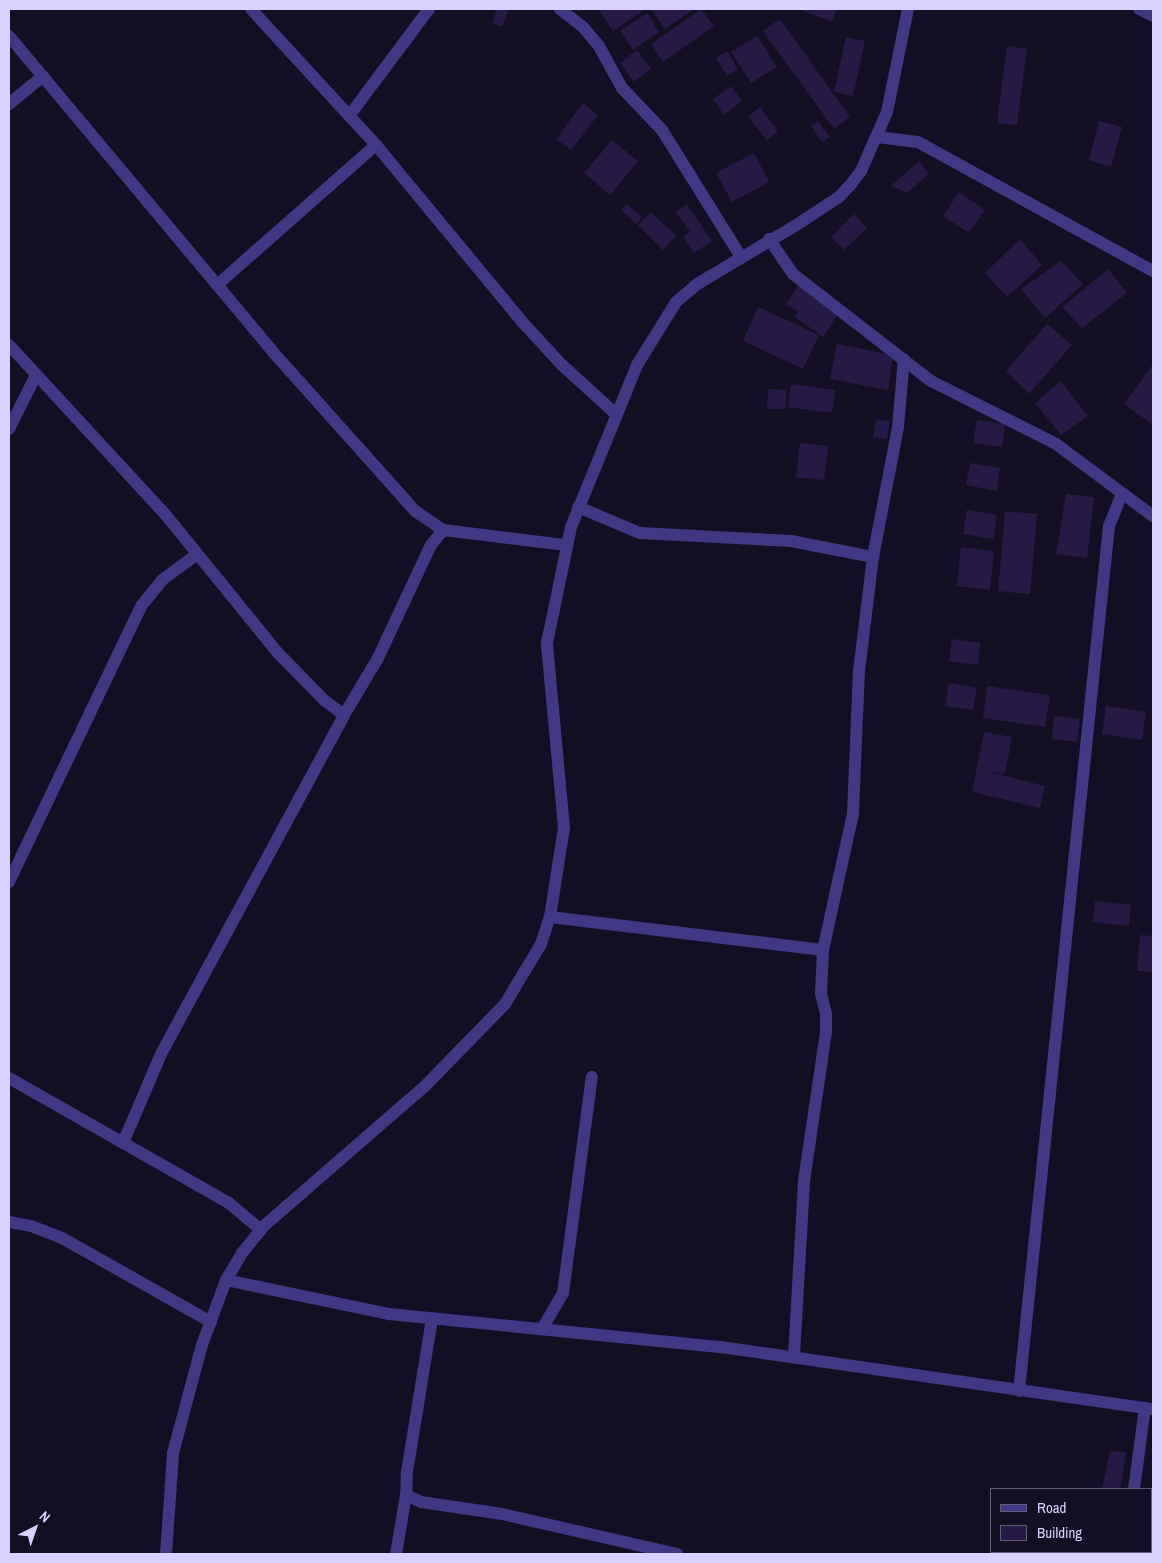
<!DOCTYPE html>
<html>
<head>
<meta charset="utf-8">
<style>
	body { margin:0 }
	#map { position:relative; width:1162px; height:1563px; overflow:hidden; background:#130e24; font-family:"Archivo Narrow",sans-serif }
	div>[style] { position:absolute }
	.building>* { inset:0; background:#251a45 }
	.minor>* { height:12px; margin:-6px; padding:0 6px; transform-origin:6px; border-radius:6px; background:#403883 }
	span { translate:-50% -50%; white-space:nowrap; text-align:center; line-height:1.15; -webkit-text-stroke:4.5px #130e24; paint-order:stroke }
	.frame { position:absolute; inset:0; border:10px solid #d9d1ff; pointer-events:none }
	.legend { position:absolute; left:990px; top:1488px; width:162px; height:65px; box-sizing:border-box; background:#130e24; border:1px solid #625c7c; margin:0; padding:6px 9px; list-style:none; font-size:15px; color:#d9d1ff }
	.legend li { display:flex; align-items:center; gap:10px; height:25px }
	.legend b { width:25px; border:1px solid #625c7c }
	.north { position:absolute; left:10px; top:1503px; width:50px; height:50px; -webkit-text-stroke:4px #130e24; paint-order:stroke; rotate:41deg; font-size:14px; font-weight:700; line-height:20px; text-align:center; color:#d9d1ff }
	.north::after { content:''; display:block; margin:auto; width:18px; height:22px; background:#d9d1ff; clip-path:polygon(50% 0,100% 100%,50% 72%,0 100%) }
</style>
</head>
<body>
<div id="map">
	<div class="building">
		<i style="clip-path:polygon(490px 9px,509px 9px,502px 27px,492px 23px,496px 11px)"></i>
		<i style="clip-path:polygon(598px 9px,643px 9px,644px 10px,613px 31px)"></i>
		<i style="clip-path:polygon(651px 9px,694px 9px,665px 29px)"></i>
		<i style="clip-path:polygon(701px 9px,714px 26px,663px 62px,651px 44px)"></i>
		<i style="clip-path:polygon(799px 9px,837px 9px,832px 22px)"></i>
		<i style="clip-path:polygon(647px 13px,659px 32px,633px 50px,620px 31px)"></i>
		<i style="clip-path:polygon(780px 19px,850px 117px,834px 129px,763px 31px)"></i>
		<i style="clip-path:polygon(757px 36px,777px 67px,751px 83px,731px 52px)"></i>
		<i style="clip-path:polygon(846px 37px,865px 41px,853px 96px,834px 92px)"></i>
		<i style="clip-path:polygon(1007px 46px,1027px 49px,1017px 125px,997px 123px)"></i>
		<i style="clip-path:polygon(637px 50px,651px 69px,634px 82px,620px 63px)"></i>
		<i style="clip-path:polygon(727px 51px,738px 69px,727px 76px,716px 58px)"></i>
		<i style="clip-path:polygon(731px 86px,742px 101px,724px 115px,713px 99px)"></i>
		<i style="clip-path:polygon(583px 103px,598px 115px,571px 150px,556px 139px)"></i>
		<i style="clip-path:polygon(760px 107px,778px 131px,767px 140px,748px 117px)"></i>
		<i style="clip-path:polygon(818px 121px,830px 137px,822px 142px,811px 126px)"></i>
		<i style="clip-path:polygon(1099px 121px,1122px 127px,1111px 167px,1089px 160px)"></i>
		<i style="clip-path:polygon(612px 140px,638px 161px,610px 195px,584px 173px)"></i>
		<i style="clip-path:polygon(754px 153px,769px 182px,732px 202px,716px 173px)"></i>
		<i style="clip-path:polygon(919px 161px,929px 174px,907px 193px,891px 186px)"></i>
		<i style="clip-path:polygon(959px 192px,985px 210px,969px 233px,943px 216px)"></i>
		<i style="clip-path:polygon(627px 204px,642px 217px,636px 224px,621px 210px)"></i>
		<i style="clip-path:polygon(687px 204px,712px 241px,694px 253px,683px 237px,690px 232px,676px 212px)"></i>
		<i style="clip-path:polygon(651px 212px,676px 236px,663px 250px,638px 225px)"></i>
		<i style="clip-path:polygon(854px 214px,867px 228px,844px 250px,831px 237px)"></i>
		<i style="clip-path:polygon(1020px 239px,1042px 265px,1007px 297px,985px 273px)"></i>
		<i style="clip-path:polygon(1061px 261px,1083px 284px,1045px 318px,1021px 289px)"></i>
		<i style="clip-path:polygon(1108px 269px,1127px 293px,1082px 328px,1062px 307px)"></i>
		<i style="clip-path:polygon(800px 283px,840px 311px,823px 337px,795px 317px,798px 312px,786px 304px)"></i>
		<i style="clip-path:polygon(758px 307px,819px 335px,803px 369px,743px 341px)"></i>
		<i style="clip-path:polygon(1047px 324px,1072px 345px,1029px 394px,1006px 371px)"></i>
		<i style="clip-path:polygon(837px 344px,893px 355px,888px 390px,830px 379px)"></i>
		<i style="clip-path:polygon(1153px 364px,1153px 422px,1152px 424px,1124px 404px)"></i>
		<i style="clip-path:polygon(1061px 381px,1088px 416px,1061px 435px,1035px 403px)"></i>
		<i style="clip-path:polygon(791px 384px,835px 390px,832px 413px,788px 407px)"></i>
		<i style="clip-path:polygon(768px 389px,786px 390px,786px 409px,767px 409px)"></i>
		<i style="clip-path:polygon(876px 420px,890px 421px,887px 439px,873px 437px)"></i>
		<i style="clip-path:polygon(977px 420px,1005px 424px,1002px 447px,973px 443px)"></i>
		<i style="clip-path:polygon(800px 443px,828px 446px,824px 480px,796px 477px)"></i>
		<i style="clip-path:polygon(970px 463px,1000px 468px,997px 491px,966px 485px)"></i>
		<i style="clip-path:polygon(1066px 494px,1094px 497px,1087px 558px,1056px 554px)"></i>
		<i style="clip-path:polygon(967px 510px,997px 515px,993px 539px,963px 534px)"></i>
		<i style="clip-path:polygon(1005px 511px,1037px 514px,1030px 594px,998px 591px)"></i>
		<i style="clip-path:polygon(961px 547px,994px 551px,990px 590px,957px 586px)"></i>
		<i style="clip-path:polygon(952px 639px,980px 643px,978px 665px,949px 661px)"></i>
		<i style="clip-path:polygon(949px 683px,977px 688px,973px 710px,945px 706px)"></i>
		<i style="clip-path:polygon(987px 686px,1050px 695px,1045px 727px,983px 718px)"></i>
		<i style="clip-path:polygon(1106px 706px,1146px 712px,1142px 740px,1102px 734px)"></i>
		<i style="clip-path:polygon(1054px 716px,1080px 719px,1077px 742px,1052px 739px)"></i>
		<i style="clip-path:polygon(984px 732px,1012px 737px,1005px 774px,986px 771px,1045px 786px,1040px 808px,972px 792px)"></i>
		<i style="clip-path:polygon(1095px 901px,1131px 905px,1129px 926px,1093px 922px)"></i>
		<i style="clip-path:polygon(1140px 935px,1153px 936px,1153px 972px,1137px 971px)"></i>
		<i style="clip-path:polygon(1110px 1450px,1126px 1453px,1120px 1489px,1102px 1489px)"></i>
	</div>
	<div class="minor">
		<i style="left:251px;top:9px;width:185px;rotate:47.4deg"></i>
		<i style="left:376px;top:145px;width:235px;rotate:50.4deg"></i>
		<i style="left:526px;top:326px;width:53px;rotate:47.3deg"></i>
		<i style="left:562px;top:365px;width:74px;rotate:42.3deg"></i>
		<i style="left:560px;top:9px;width:29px;rotate:38deg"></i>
		<i style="left:583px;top:27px;width:25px;rotate:50deg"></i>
		<i style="left:599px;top:46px;width:48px;rotate:61.3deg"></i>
		<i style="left:622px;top:88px;width:58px;rotate:46.4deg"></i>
		<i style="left:662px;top:130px;width:150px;rotate:58.1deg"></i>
		<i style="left:1139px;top:9px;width:16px;rotate:27deg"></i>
		<i style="left:9px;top:36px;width:412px;rotate:50.1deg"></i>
		<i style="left:273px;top:352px;width:213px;rotate:48.2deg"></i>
		<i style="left:415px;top:511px;width:34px;rotate:34deg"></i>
		<i style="left:443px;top:530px;width:124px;rotate:7deg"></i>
		<i style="left:9px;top:104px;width:44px;rotate:-39.5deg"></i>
		<i style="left:349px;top:116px;width:134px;rotate:-53.2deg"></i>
		<i style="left:877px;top:137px;width:41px;rotate:7deg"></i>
		<i style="left:918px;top:142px;width:268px;rotate:28.8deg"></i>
		<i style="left:769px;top:239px;width:42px;rotate:55.6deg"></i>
		<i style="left:793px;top:274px;width:175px;rotate:37.8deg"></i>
		<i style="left:931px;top:381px;width:140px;rotate:26.7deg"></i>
		<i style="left:1056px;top:444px;width:121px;rotate:36.6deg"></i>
		<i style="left:217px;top:285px;width:212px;rotate:-41.4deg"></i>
		<i style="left:9px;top:345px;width:230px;rotate:47.3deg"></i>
		<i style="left:165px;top:514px;width:179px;rotate:50.9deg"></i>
		<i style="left:278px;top:653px;width:66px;rotate:45.6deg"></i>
		<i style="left:324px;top:700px;width:25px;rotate:37deg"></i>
		<i style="left:344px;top:715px;width:66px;rotate:-59.2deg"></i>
		<i style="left:378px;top:658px;width:125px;rotate:-64.9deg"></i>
		<i style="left:431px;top:545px;width:19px;rotate:-51deg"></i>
		<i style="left:9px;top:429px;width:60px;rotate:-63.4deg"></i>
		<i style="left:578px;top:507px;width:67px;rotate:22.8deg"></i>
		<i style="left:640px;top:533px;width:151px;rotate:3deg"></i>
		<i style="left:791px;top:541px;width:84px;rotate:11deg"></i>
		<i style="left:9px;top:882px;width:307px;rotate:-64.4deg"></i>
		<i style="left:142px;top:605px;width:32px;rotate:-51deg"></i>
		<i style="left:162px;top:580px;width:42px;rotate:-36.3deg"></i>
		<i style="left:550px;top:917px;width:275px;rotate:6.9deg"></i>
		<i style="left:9px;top:1078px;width:253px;rotate:29.6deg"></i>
		<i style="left:229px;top:1203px;width:42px;rotate:40.2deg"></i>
		<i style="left:123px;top:1143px;width:97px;rotate:-66.9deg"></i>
		<i style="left:161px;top:1054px;width:385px;rotate:-61.6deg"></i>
		<i style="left:9px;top:1222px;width:22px;rotate:10deg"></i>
		<i style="left:31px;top:1226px;width:33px;rotate:21deg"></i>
		<i style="left:62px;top:1238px;width:171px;rotate:29.4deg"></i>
		<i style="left:226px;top:1280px;width:167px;rotate:11.8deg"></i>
		<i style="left:389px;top:1314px;width:334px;rotate:5.7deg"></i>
		<i style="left:721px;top:1347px;width:436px;rotate:8.2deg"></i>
		<i style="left:432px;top:1319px;width:154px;rotate:99.3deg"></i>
		<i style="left:407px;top:1471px;width:24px;rotate:92deg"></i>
		<i style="left:406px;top:1495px;width:17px;rotate:25deg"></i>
		<i style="left:421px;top:1502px;width:82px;rotate:8.4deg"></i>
		<i style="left:502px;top:1514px;width:180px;rotate:12.9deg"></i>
		<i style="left:542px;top:1329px;width:42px;rotate:-59.7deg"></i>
		<i style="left:563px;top:1293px;width:218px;rotate:-82.4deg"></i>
		<i style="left:794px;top:1356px;width:175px;rotate:-86.7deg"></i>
		<i style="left:804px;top:1181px;width:151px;rotate:-81.6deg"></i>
		<i style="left:826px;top:1032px;width:18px;rotate:-90deg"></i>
		<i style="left:826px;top:1014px;width:21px;rotate:-104deg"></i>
		<i style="left:821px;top:994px;width:44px;rotate:-87.4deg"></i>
		<i style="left:823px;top:950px;width:140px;rotate:-77.6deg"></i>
		<i style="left:853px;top:813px;width:142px;rotate:-87.6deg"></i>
		<i style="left:859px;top:671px;width:115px;rotate:-83deg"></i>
		<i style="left:873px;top:557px;width:132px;rotate:-79.1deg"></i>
		<i style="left:898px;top:427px;width:68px;rotate:-85deg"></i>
		<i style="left:1019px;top:1391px;width:870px;rotate:-84.06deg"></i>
		<i style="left:1109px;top:526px;width:35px;rotate:-68deg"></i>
		<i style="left:1134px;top:1489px;width:82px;rotate:-82.3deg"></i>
		<i style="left:166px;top:1554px;width:101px;rotate:-86deg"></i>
		<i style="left:173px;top:1453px;width:112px;rotate:-75deg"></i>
		<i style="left:202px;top:1345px;width:69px;rotate:-69.7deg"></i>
		<i style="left:226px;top:1280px;width:31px;rotate:-59deg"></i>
		<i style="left:242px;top:1253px;width:36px;rotate:-51deg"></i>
		<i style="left:265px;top:1225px;width:212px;rotate:-41deg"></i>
		<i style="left:425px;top:1086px;width:115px;rotate:-45.7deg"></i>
		<i style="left:505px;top:1004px;width:70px;rotate:-59deg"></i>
		<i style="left:541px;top:944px;width:28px;rotate:-72deg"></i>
		<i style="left:550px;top:917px;width:90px;rotate:-81.1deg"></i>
		<i style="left:564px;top:828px;width:186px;rotate:-95.3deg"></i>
		<i style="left:547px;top:643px;width:118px;rotate:-78.3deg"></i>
		<i style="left:571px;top:527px;width:175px;rotate:-67.8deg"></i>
		<i style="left:637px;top:365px;width:74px;rotate:-58.2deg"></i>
		<i style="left:676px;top:302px;width:30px;rotate:-40deg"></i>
		<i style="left:699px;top:283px;width:115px;rotate:-30.8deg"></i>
		<i style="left:798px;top:224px;width:49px;rotate:-33.4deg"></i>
		<i style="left:839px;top:197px;width:18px;rotate:-47deg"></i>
		<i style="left:851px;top:184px;width:16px;rotate:-52deg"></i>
		<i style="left:861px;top:171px;width:64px;rotate:-66.2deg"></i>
		<i style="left:887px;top:112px;width:105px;rotate:-78.5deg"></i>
		<i style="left:396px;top:1554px;width:60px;rotate:-80.4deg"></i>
		<i style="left:1126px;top:1554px;width:2px;rotate:-90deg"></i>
	</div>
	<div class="frame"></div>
	<ul class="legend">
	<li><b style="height:6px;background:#403883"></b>Road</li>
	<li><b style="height:14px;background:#251a45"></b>Building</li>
	</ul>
	<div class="north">N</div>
</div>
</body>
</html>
